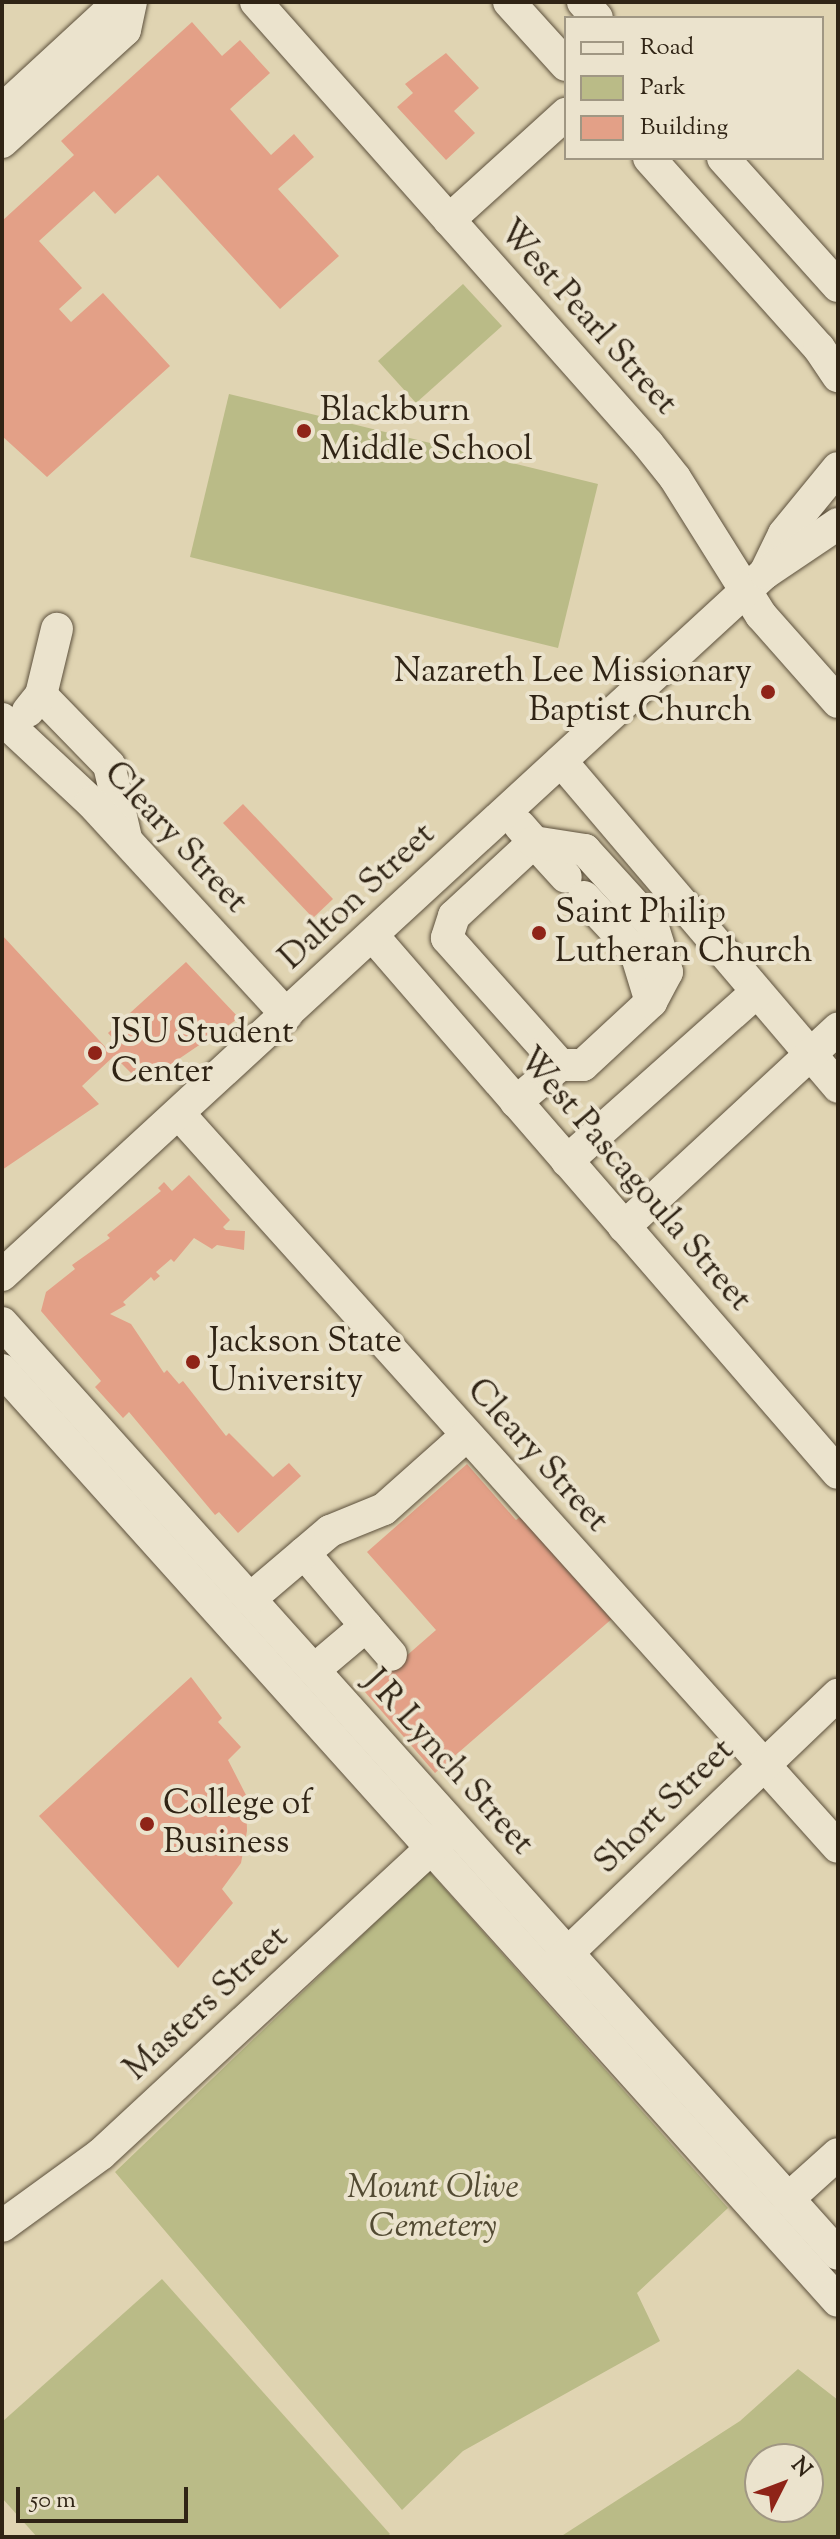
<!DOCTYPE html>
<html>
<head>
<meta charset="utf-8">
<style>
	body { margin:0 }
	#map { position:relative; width:840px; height:2539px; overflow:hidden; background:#e0d4b2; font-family:"Sorts Mill Goudy",serif }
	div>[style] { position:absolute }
	.green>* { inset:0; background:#babb87 }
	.building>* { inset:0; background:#e3a087 }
	.roads { filter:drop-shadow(0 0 2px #5c503c) drop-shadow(0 0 2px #5c503c) }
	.minor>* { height:32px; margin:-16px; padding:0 16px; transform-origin:16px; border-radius:16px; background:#ebe3cd }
	.dots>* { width:22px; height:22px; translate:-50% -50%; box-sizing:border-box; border:4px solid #ebe3cd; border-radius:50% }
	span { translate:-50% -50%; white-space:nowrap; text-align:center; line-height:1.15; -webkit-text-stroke:8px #ebe3cd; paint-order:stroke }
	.street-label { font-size:34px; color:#302415 }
	.poi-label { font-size:34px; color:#302415 }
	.left { translate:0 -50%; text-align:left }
	.right { translate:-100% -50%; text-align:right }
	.park-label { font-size:34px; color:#524a32; font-style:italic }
	.frame { position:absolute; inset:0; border:4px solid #302415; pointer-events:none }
	.legend { position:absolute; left:564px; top:16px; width:260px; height:144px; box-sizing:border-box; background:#ebe3cd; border:2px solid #a09783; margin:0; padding:10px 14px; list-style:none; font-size:24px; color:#302415 }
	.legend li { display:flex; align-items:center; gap:16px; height:40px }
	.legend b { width:40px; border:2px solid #a09783 }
	.north { position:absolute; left:744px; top:2443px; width:80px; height:80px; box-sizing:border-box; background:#ebe3cd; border:2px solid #a09783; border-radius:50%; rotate:48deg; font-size:22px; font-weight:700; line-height:32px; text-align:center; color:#302415 }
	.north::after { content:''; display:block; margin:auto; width:28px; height:36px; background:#8f2418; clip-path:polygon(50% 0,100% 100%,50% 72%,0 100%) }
	.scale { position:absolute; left:16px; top:2487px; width:172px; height:36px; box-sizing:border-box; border:4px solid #302415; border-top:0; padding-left:10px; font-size:24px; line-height:28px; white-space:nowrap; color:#302415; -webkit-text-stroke:6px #ebe3cd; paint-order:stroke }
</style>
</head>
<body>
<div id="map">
	<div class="green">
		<i style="clip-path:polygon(463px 284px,502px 326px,416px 403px,378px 361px)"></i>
		<i style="clip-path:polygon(229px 394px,598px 484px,558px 648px,190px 557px)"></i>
		<i style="clip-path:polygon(429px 1871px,728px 2208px,637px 2293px,660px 2341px,463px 2451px,402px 2510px,115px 2172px)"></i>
		<i style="clip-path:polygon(162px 2279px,390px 2534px,387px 2537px,37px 2537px,2px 2498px,2px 2422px)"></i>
		<i style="clip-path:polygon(evenodd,798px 2369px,838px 2400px,838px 2537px,560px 2537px,740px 2421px,798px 2369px,760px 2459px,808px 2459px,808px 2507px,760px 2507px,760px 2459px)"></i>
	</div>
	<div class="building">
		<i style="clip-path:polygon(192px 22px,222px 56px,240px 40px,270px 73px,230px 109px,271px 155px,294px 134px,314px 157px,278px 189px,339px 256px,280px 309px,158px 175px,115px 214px,94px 191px,39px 241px,82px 288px,59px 309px,71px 322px,103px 293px,170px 366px,47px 477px,2px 436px,2px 221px,74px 155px,61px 141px)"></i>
		<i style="clip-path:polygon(446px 53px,479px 88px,454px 111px,475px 133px,446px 160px,397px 107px,413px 93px,405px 84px)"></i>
		<i style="clip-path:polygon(243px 804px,333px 899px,313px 918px,223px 823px)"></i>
		<i style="clip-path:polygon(2px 935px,109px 1051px,117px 1043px,108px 1033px,186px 962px,239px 1018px,142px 1084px,114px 1056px,82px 1086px,99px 1104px,2px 1170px)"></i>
		<i style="clip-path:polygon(189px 1175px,230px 1220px,223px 1227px,226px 1230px,245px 1231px,244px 1250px,217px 1245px,212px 1249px,194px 1238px,174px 1262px,171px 1259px,156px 1272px,160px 1276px,154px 1281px,151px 1277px,123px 1302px,126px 1305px,110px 1314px,131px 1324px,164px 1373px,167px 1370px,179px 1384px,183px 1381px,226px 1436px,229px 1433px,273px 1477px,289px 1463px,301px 1476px,238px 1533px,219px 1512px,215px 1515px,129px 1412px,123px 1418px,95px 1387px,101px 1381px,41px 1311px,46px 1292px,75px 1269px,72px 1265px,110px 1238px,107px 1235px,161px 1191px,158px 1188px,164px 1182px,172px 1191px)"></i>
		<i style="clip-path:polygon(467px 1464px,516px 1520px,524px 1514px,614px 1617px,435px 1773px,365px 1692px,436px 1630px,367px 1552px)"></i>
		<i style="clip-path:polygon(191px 1677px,222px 1718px,218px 1722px,241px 1747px,228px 1760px,246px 1795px,247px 1831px,241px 1863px,222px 1889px,233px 1903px,178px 1968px,39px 1816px)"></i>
	</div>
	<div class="roads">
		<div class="minor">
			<i style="left:256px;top:2px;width:591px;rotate:48.43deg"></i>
			<i style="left:648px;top:444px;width:43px;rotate:51.5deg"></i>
			<i style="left:675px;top:478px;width:162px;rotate:57.9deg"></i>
			<i style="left:761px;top:615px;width:116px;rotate:48.5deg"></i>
			<i style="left:509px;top:2px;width:85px;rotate:47.9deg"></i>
			<i style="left:583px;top:2px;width:21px;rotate:49deg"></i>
			<i style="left:2px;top:110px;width:159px;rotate:-42.7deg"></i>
			<i style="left:2px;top:142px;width:166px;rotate:-42.3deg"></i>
			<i style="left:125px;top:30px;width:29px;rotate:-78deg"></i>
			<i style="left:649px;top:158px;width:255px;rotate:48.2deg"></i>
			<i style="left:819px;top:348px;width:34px;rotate:56deg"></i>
			<i style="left:723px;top:158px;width:172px;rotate:48.1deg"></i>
			<i style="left:449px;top:220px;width:158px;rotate:-42.2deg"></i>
			<i style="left:765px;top:573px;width:43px;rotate:-64deg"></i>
			<i style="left:784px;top:534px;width:85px;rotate:-50.7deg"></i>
			<i style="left:41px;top:695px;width:98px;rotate:45.8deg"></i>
			<i style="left:109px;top:765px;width:75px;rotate:76.9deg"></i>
			<i style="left:28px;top:711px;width:21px;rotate:-51deg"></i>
			<i style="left:41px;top:695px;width:68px;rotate:-76.4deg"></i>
			<i style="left:2px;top:719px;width:122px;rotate:43deg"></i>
			<i style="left:91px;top:802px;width:289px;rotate:47.4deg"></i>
			<i style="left:561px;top:761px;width:428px;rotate:49.6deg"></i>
			<i style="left:520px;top:826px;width:21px;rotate:49deg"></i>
			<i style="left:534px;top:842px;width:109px;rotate:137.2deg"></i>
			<i style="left:454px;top:916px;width:23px;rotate:108deg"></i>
			<i style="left:447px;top:938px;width:170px;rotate:48.3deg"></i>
			<i style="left:534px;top:842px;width:47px;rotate:47.6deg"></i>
			<i style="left:584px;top:897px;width:76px;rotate:47.1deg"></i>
			<i style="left:636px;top:953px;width:51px;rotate:73deg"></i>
			<i style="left:373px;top:936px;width:710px;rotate:49.11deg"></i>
			<i style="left:516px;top:1102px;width:57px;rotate:-40.1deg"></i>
			<i style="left:560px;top:1065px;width:23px"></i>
			<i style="left:583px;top:1065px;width:93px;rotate:-42.8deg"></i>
			<i style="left:651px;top:1002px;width:34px;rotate:-62deg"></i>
			<i style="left:667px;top:972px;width:50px;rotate:-107.4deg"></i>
			<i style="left:652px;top:924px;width:100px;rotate:-132.2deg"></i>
			<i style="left:585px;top:850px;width:52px;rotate:-171.1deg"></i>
			<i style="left:180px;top:1115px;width:984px;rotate:48.05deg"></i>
			<i style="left:567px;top:1161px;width:254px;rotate:-41.7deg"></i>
			<i style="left:624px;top:1227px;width:292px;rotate:-42.8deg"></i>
			<i style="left:2px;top:1275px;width:1037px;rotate:-42.62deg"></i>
			<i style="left:765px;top:573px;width:88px;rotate:-33.9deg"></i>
			<i style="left:2px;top:1323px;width:1251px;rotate:48.08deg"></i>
			<i style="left:2px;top:1370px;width:1251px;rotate:48.08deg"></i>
			<i style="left:304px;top:1553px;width:96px;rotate:49.7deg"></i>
			<i style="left:366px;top:1626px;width:68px;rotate:139.8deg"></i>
			<i style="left:250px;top:1599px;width:105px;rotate:-40.4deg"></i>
			<i style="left:330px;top:1531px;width:58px;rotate:-22.2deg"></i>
			<i style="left:384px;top:1509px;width:111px;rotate:-41.7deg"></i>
			<i style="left:366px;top:1626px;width:38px;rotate:49deg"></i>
			<i style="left:553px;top:1967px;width:394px;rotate:-43.7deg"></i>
			<i style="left:788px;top:2199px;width:67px;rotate:-42deg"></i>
			<i style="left:2px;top:2226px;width:122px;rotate:-36deg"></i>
			<i style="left:101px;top:2154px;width:471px;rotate:-42.8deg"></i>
		</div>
	</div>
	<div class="dots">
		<i style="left:304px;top:431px;background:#8f2418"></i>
		<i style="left:768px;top:692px;background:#8f2418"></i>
		<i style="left:539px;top:933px;background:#8f2418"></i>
		<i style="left:95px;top:1053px;background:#8f2418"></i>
		<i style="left:193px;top:1362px;background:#8f2418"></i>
		<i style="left:147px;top:1824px;background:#8f2418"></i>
	</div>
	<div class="street-label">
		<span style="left:587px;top:318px;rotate:48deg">West Pearl Street</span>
		<span style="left:175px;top:838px;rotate:47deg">Cleary Street</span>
		<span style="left:358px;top:897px;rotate:-43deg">Dalton Street</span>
		<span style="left:634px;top:1180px;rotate:49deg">West Pascagoula Street</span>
		<span style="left:537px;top:1456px;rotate:48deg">Cleary Street</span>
		<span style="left:448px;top:1763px;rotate:48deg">J R Lynch Street</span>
		<span style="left:665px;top:1807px;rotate:-44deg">Short Street</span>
		<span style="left:207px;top:2004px;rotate:-43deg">Masters Street</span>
	</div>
	<div class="poi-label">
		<span class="left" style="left:320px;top:431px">Blackburn<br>Middle School</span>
		<span class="right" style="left:752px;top:692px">Nazareth Lee Missionary<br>Baptist Church</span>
		<span class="left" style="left:555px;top:933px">Saint Philip<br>Lutheran Church</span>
		<span class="left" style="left:111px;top:1053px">JSU Student<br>Center</span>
		<span class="left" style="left:209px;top:1362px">Jackson State<br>University</span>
		<span class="left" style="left:163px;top:1824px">College of<br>Business</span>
	</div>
	<div class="park-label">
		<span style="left:433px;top:2208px">Mount Olive<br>Cemetery</span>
	</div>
	<div class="frame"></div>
	<ul class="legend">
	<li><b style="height:10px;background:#ebe3cd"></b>Road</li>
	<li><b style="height:22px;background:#babb87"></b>Park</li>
	<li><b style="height:22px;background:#e3a087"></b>Building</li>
	</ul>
	<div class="north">N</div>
	<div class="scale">50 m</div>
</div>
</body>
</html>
